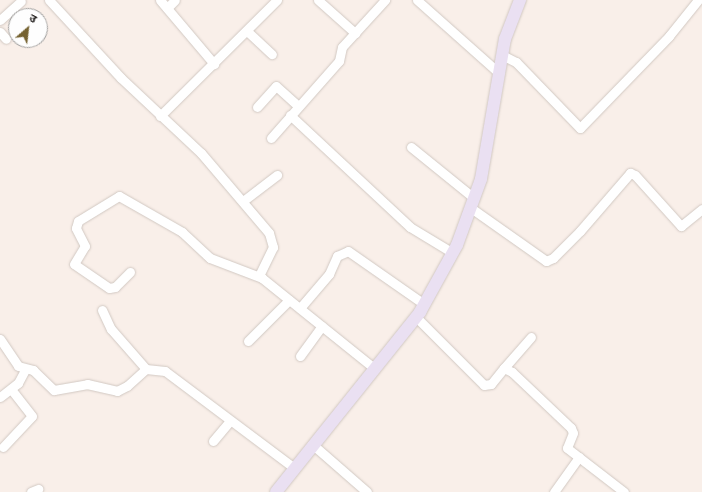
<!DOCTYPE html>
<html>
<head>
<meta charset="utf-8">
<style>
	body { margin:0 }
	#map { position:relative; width:702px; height:492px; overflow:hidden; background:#f9efe9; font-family:Lato,"Noto Sans Devanagari",sans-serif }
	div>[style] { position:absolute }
	.roads { filter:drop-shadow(0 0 1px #d1c8c2) drop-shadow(0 0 1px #d1c8c2) }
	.street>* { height:9px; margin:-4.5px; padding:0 4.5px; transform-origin:4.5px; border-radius:4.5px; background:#fff }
	.secondary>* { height:12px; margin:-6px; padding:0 6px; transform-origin:6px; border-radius:6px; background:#eae0f2 }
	span { translate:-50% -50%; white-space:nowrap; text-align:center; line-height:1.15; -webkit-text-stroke:4px #fefefe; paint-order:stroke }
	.north { position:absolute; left:8px; top:8px; width:40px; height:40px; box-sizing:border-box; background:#fefefe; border:1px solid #a1a09f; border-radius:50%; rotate:28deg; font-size:11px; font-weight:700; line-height:16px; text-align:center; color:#161311 }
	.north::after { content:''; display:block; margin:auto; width:14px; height:18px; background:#756230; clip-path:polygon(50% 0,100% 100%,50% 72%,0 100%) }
</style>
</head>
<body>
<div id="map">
	<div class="roads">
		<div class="street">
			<i style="left:49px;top:0;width:106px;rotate:47.3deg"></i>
			<i style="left:121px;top:78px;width:110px;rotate:43.2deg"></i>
			<i style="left:201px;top:153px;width:105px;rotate:49.6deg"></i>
			<i style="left:269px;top:233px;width:15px;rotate:74deg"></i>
			<i style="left:273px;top:247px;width:32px;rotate:116deg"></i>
			<i style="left:160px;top:0;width:84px;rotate:49.8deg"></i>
			<i style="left:318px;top:0;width:50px;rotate:41.7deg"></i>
			<i style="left:417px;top:0;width:110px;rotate:41.7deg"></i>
			<i style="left:167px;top:8px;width:11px;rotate:-45deg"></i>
			<i style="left:0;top:20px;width:28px;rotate:-42deg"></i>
			<i style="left:247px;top:31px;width:34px;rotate:43deg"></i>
			<i style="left:0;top:32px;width:9px;rotate:49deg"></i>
			<i style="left:502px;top:55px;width:16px;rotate:27deg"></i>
			<i style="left:516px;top:62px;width:92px;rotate:45.9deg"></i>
			<i style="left:580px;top:128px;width:128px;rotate:-45.9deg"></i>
			<i style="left:669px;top:36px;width:46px;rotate:-51.1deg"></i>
			<i style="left:257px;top:107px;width:28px;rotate:-48deg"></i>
			<i style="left:276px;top:86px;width:30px;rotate:42deg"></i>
			<i style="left:290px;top:115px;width:164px;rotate:43deg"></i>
			<i style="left:410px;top:227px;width:50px;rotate:31.2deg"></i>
			<i style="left:160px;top:116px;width:165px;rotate:-44.8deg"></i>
			<i style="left:271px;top:138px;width:103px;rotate:-48.6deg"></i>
			<i style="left:339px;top:61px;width:14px;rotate:-78deg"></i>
			<i style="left:342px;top:47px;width:64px;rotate:-47.5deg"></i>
			<i style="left:411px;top:147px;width:81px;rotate:39deg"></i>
			<i style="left:243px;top:201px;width:43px;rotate:-37.4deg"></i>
			<i style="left:471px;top:208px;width:92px;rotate:35.2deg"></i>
			<i style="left:546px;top:261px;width:8px;rotate:-23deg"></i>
			<i style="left:553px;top:258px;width:38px;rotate:-45deg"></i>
			<i style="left:580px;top:231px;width:77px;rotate:-49.2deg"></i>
			<i style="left:630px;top:173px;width:5px;rotate:22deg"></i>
			<i style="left:635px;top:175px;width:69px;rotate:48deg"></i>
			<i style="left:681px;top:226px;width:27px;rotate:-39deg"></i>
			<i style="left:130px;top:272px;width:21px;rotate:135deg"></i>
			<i style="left:115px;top:287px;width:6px;rotate:171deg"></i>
			<i style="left:109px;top:288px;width:42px;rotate:-145.6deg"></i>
			<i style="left:74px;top:264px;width:21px;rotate:-59deg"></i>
			<i style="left:85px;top:246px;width:20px;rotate:-117deg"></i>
			<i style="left:76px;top:228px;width:7px;rotate:-74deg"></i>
			<i style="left:78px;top:221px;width:48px;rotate:-31.4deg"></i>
			<i style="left:119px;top:196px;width:73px;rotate:29.7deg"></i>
			<i style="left:182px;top:232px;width:38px;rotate:43deg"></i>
			<i style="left:210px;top:258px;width:56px;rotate:21deg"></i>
			<i style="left:262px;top:278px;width:144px;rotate:38.8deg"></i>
			<i style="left:300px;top:308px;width:45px;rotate:-49.5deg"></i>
			<i style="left:329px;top:274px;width:20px;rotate:-66deg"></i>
			<i style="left:337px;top:256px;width:12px;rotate:-24deg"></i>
			<i style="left:348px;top:251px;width:93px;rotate:34.9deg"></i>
			<i style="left:102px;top:310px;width:21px;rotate:65deg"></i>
			<i style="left:111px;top:329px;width:53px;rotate:48.8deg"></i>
			<i style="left:146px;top:369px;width:19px;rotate:6deg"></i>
			<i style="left:165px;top:371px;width:161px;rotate:36.9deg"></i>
			<i style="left:416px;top:317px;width:96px;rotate:45deg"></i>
			<i style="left:484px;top:385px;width:7px;rotate:-8deg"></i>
			<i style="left:491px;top:384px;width:21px;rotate:-51deg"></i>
			<i style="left:504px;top:368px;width:9px;rotate:27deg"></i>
			<i style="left:512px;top:372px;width:81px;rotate:43.5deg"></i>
			<i style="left:571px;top:428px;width:5px;rotate:68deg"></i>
			<i style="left:573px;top:433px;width:16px;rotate:112deg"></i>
			<i style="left:567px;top:448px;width:72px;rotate:37.7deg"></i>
			<i style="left:0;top:339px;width:32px;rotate:56deg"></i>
			<i style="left:18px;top:366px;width:16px;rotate:15deg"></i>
			<i style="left:33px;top:370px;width:29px;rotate:44deg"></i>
			<i style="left:54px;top:390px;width:34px;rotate:-10deg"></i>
			<i style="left:87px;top:384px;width:31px;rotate:13deg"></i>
			<i style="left:117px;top:391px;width:11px;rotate:-27deg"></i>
			<i style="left:127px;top:386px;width:25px;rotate:-42deg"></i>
			<i style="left:248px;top:341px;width:58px;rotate:-45deg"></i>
			<i style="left:300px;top:356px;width:37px;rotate:-54deg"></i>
			<i style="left:504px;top:368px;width:41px;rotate:-48.9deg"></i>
			<i style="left:0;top:397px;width:23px;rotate:-38deg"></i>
			<i style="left:18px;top:383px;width:15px;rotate:-62deg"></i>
			<i style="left:213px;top:441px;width:26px;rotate:-50deg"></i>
			<i style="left:312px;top:444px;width:73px;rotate:41.1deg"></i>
			<i style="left:3px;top:447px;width:42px;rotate:-46.9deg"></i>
			<i style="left:32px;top:416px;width:34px;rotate:-128deg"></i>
			<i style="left:31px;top:492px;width:8px;rotate:-23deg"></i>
			<i style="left:554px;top:492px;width:43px;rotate:-54.5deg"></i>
		</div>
		<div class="secondary">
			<i style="left:276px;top:492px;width:231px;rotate:-51.3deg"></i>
			<i style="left:420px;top:312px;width:77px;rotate:-61.1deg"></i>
			<i style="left:457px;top:245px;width:70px;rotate:-70deg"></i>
			<i style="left:481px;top:179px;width:142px;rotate:-80.3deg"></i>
			<i style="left:505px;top:39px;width:42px;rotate:-69deg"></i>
		</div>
	</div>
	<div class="north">उ</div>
</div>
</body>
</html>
